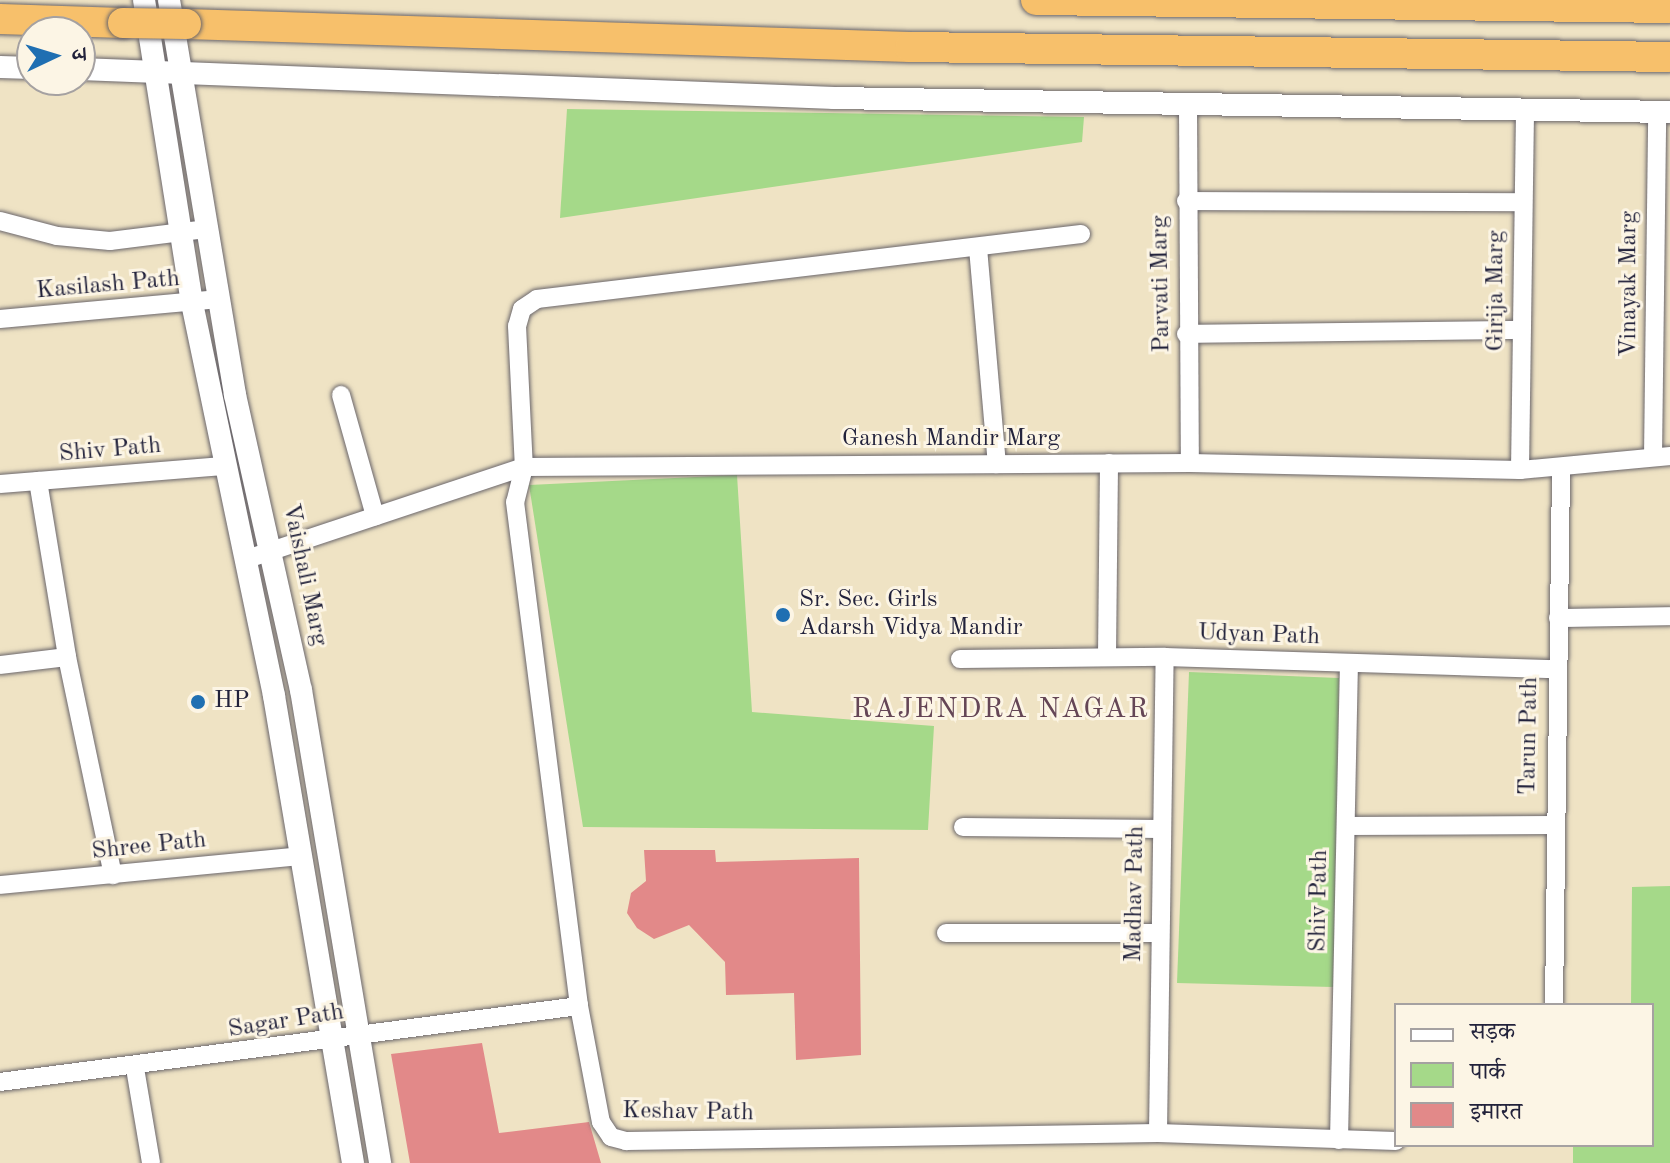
<!DOCTYPE html>
<html>
<head>
<meta charset="utf-8">
<style>
	body { margin:0 }
	#map { position:relative; width:1670px; height:1163px; overflow:hidden; background:#efe3c4; font-family:"Old Standard TT","Noto Serif Devanagari",serif }
	div>[style] { position:absolute }
	.green>* { inset:0; background:#a5d989 }
	.building>* { inset:0; background:#e28989 }
	.roads { filter:drop-shadow(0 0 2px #6a666b) drop-shadow(0 0 2px #6a666b) }
	.minor>* { height:18px; margin:-9px; padding:0 9px; transform-origin:9px; border-radius:9px; background:#fff }
	.tertiary>* { height:22px; margin:-11px; padding:0 11px; transform-origin:11px; border-radius:11px; background:#fff }
	.trunk>* { height:30px; margin:-15px; padding:0 15px; transform-origin:15px; border-radius:15px; background:#f7c06b }
	.bridges { filter:drop-shadow(0 0 2px #6a666b) drop-shadow(0 0 2px #6a666b) }
	.trunk-bridge>* { height:30px; margin:-15px; padding:0 15px; transform-origin:15px; border-radius:15px; background:#f7c06b }
	.dots>* { width:22px; height:22px; translate:-50% -50%; box-sizing:border-box; border:4px solid #fcf5e5; border-radius:50% }
	span { translate:-50% -50%; white-space:nowrap; text-align:center; line-height:1.15; -webkit-text-stroke:6px #fcf5e5; paint-order:stroke }
	.street-label { font-size:24px; color:#22223b }
	.poi-label { font-size:24px; color:#22223b }
	.left { translate:0 -50%; text-align:left }
	.quarter-label { font-size:28px; color:#654656; letter-spacing:2px }
	.legend { position:absolute; left:1394px; top:1003px; width:260px; height:144px; box-sizing:border-box; background:#fcf5e5; border:2px solid #a5a1a1; margin:0; padding:10px 14px; list-style:none; font-size:24px; color:#22223b }
	.legend li { display:flex; align-items:center; gap:16px; height:40px }
	.legend b { width:40px; border:2px solid #a5a1a1 }
	.north { position:absolute; left:16px; top:16px; width:80px; height:80px; box-sizing:border-box; background:#fcf5e5; border:2px solid #a5a1a1; border-radius:50%; rotate:86deg; font-size:22px; font-weight:700; line-height:32px; text-align:center; color:#22223b }
	.north::after { content:''; display:block; margin:auto; width:28px; height:36px; background:#1f6fb2; clip-path:polygon(50% 0,100% 100%,50% 72%,0 100%) }
</style>
</head>
<body>
<div id="map">
	<div class="green">
		<i style="clip-path:polygon(567px 109px,1084px 117px,1082px 142px,560px 218px)"></i>
		<i style="clip-path:polygon(737px 475px,752px 712px,934px 726px,928px 830px,583px 827px,529px 485px)"></i>
		<i style="clip-path:polygon(1189px 672px,1339px 678px,1333px 987px,1177px 983px)"></i>
		<i style="clip-path:polygon(1670px 886px,1670px 1163px,1573px 1163px,1573px 1145px,1652px 1145px,1652px 1005px,1631px 1005px,1632px 887px)"></i>
	</div>
	<div class="building">
		<i style="clip-path:polygon(644px 850px,715px 850px,716px 862px,859px 858px,861px 1055px,796px 1060px,794px 993px,726px 995px,725px 962px,689px 925px,654px 939px,637px 928px,627px 913px,631px 893px,646px 881px)"></i>
		<i style="clip-path:polygon(482px 1043px,499px 1133px,589px 1122px,601px 1163px,410px 1163px,391px 1054px)"></i>
	</div>
	<div class="roads">
		<div class="minor">
			<i style="left:1188px;top:105px;width:358px;rotate:89.7deg"></i>
			<i style="left:1186px;top:201px;width:335px;rotate:0.2deg"></i>
			<i style="left:0;top:221px;width:59px;rotate:14.7deg"></i>
			<i style="left:57px;top:236px;width:53px;rotate:5.4deg"></i>
			<i style="left:110px;top:241px;width:98px;rotate:-7.1deg"></i>
			<i style="left:1081px;top:234px;width:548px;rotate:173.19deg"></i>
			<i style="left:537px;top:299px;width:18px;rotate:146deg"></i>
			<i style="left:522px;top:309px;width:18px;rotate:106deg"></i>
			<i style="left:517px;top:326px;width:141px;rotate:87.2deg"></i>
			<i style="left:524px;top:467px;width:36px;rotate:104deg"></i>
			<i style="left:515px;top:502px;width:508px;rotate:82.76deg"></i>
			<i style="left:579px;top:1006px;width:118px;rotate:79.3deg"></i>
			<i style="left:601px;top:1122px;width:18px;rotate:56deg"></i>
			<i style="left:611px;top:1137px;width:16px;rotate:15deg"></i>
			<i style="left:626px;top:1141px;width:532px;rotate:-0.86deg"></i>
			<i style="left:1158px;top:1133px;width:238px;rotate:1.9deg"></i>
			<i style="left:978px;top:248px;width:217px;rotate:85deg"></i>
			<i style="left:0;top:319px;width:220px;rotate:-5.2deg"></i>
			<i style="left:1186px;top:334px;width:335px;rotate:-0.7deg"></i>
			<i style="left:341px;top:395px;width:126px;rotate:74.3deg"></i>
			<i style="left:1653px;top:457px;width:345px;rotate:-89.3deg"></i>
			<i style="left:1520px;top:470px;width:358px;rotate:-89.2deg"></i>
			<i style="left:38px;top:481px;width:178px;rotate:80.6deg"></i>
			<i style="left:67px;top:657px;width:223px;rotate:78.1deg"></i>
			<i style="left:0;top:484px;width:224px;rotate:-4.6deg"></i>
			<i style="left:247px;top:559px;width:292px;rotate:-18.4deg"></i>
			<i style="left:524px;top:467px;width:666px;rotate:-0.34deg"></i>
			<i style="left:1190px;top:463px;width:330px;rotate:1.2deg"></i>
			<i style="left:1520px;top:470px;width:151px;rotate:-5.3deg"></i>
			<i style="left:1558px;top:618px;width:112px;rotate:-1deg"></i>
			<i style="left:1107px;top:656px;width:193px;rotate:-89.4deg"></i>
			<i style="left:960px;top:659px;width:205px;rotate:-0.6deg"></i>
			<i style="left:1165px;top:657px;width:390px;rotate:1.8deg"></i>
			<i style="left:0;top:665px;width:67px;rotate:-6.8deg"></i>
			<i style="left:1346px;top:826px;width:207px;rotate:-0.3deg"></i>
			<i style="left:963px;top:827px;width:198px;rotate:0.6deg"></i>
			<i style="left:0;top:885px;width:303px;rotate:-5.5deg"></i>
			<i style="left:946px;top:933px;width:212px"></i>
			<i style="left:1554px;top:1005px;width:538px;rotate:-89.25deg"></i>
			<i style="left:135px;top:1068px;width:96px;rotate:80.4deg"></i>
			<i style="left:0;top:1082px;width:584px;rotate:-7.48deg"></i>
			<i style="left:1158px;top:1133px;width:476px;rotate:-89.2deg"></i>
			<i style="left:1339px;top:1140px;width:476px;rotate:-88.8deg"></i>
		</div>
		<div class="tertiary">
			<i style="left:144px;top:0;width:307px;rotate:81deg"></i>
			<i style="left:192px;top:303px;width:401px;rotate:78.2deg"></i>
			<i style="left:274px;top:696px;width:474px;rotate:80.4deg"></i>
			<i style="left:169px;top:0;width:400px;rotate:80.5deg"></i>
			<i style="left:235px;top:395px;width:302px;rotate:77.4deg"></i>
			<i style="left:301px;top:690px;width:480px;rotate:80.5deg"></i>
			<i style="left:0;top:67px;width:32px;rotate:2deg"></i>
			<i style="left:80px;top:69px;width:755px;rotate:2.2deg"></i>
			<i style="left:834px;top:98px;width:836px;rotate:0.96deg"></i>
		</div>
		<div class="trunk">
			<i style="left:1036px;top:0;width:634px;rotate:0.72deg"></i>
			<i style="left:0;top:19px;width:123px;rotate:1.9deg"></i>
			<i style="left:186px;top:24px;width:724px;rotate:1.82deg"></i>
			<i style="left:910px;top:47px;width:760px;rotate:0.75deg"></i>
		</div>
	</div>
	<div class="bridges">
		<div class="trunk-bridge">
			<i style="left:123px;top:23px;width:63px;rotate:0.9deg"></i>
		</div>
	</div>
	<div class="dots">
		<i style="left:783px;top:615px;background:#1f6fb2"></i>
		<i style="left:198px;top:702px;background:#1f6fb2"></i>
	</div>
	<div class="street-label">
		<span style="left:1162px;top:284px;rotate:-91deg">Parvati Marg</span>
		<span style="left:1630px;top:284px;rotate:-90deg">Vinayak Marg</span>
		<span style="left:108px;top:286px;rotate:-5deg">Kasilash Path</span>
		<span style="left:1497px;top:291px;rotate:-90deg">Girija Marg</span>
		<span style="left:951px;top:440px">Ganesh Mandir Marg</span>
		<span style="left:110px;top:451px;rotate:-5deg">Shiv Path</span>
		<span style="left:304px;top:575px;rotate:78deg">Vaishali Marg</span>
		<span style="left:1259px;top:636px;rotate:2deg">Udyan Path</span>
		<span style="left:1530px;top:736px;rotate:-89deg">Tarun Path</span>
		<span style="left:149px;top:847px;rotate:-6deg">Shree Path</span>
		<span style="left:1136px;top:894px;rotate:-89deg">Madhav Path</span>
		<span style="left:1320px;top:901px;rotate:-89deg">Shiv Path</span>
		<span style="left:286px;top:1022px;rotate:-9deg">Sagar Path</span>
		<span style="left:688px;top:1113px;rotate:1deg">Keshav Path</span>
	</div>
	<div class="poi-label">
		<span class="left" style="left:799px;top:615px">Sr. Sec. Girls<br>Adarsh Vidya Mandir</span>
		<span class="left" style="left:214px;top:702px">HP</span>
	</div>
	<div class="quarter-label">
		<span style="left:1001px;top:710px">RAJENDRA NAGAR</span>
	</div>
	<ul class="legend">
	<li><b style="height:10px;background:#fff"></b>सड़क</li>
	<li><b style="height:22px;background:#a5d989"></b>पार्क</li>
	<li><b style="height:22px;background:#e28989"></b>इमारत</li>
	</ul>
	<div class="north">उ</div>
</div>
</body>
</html>
